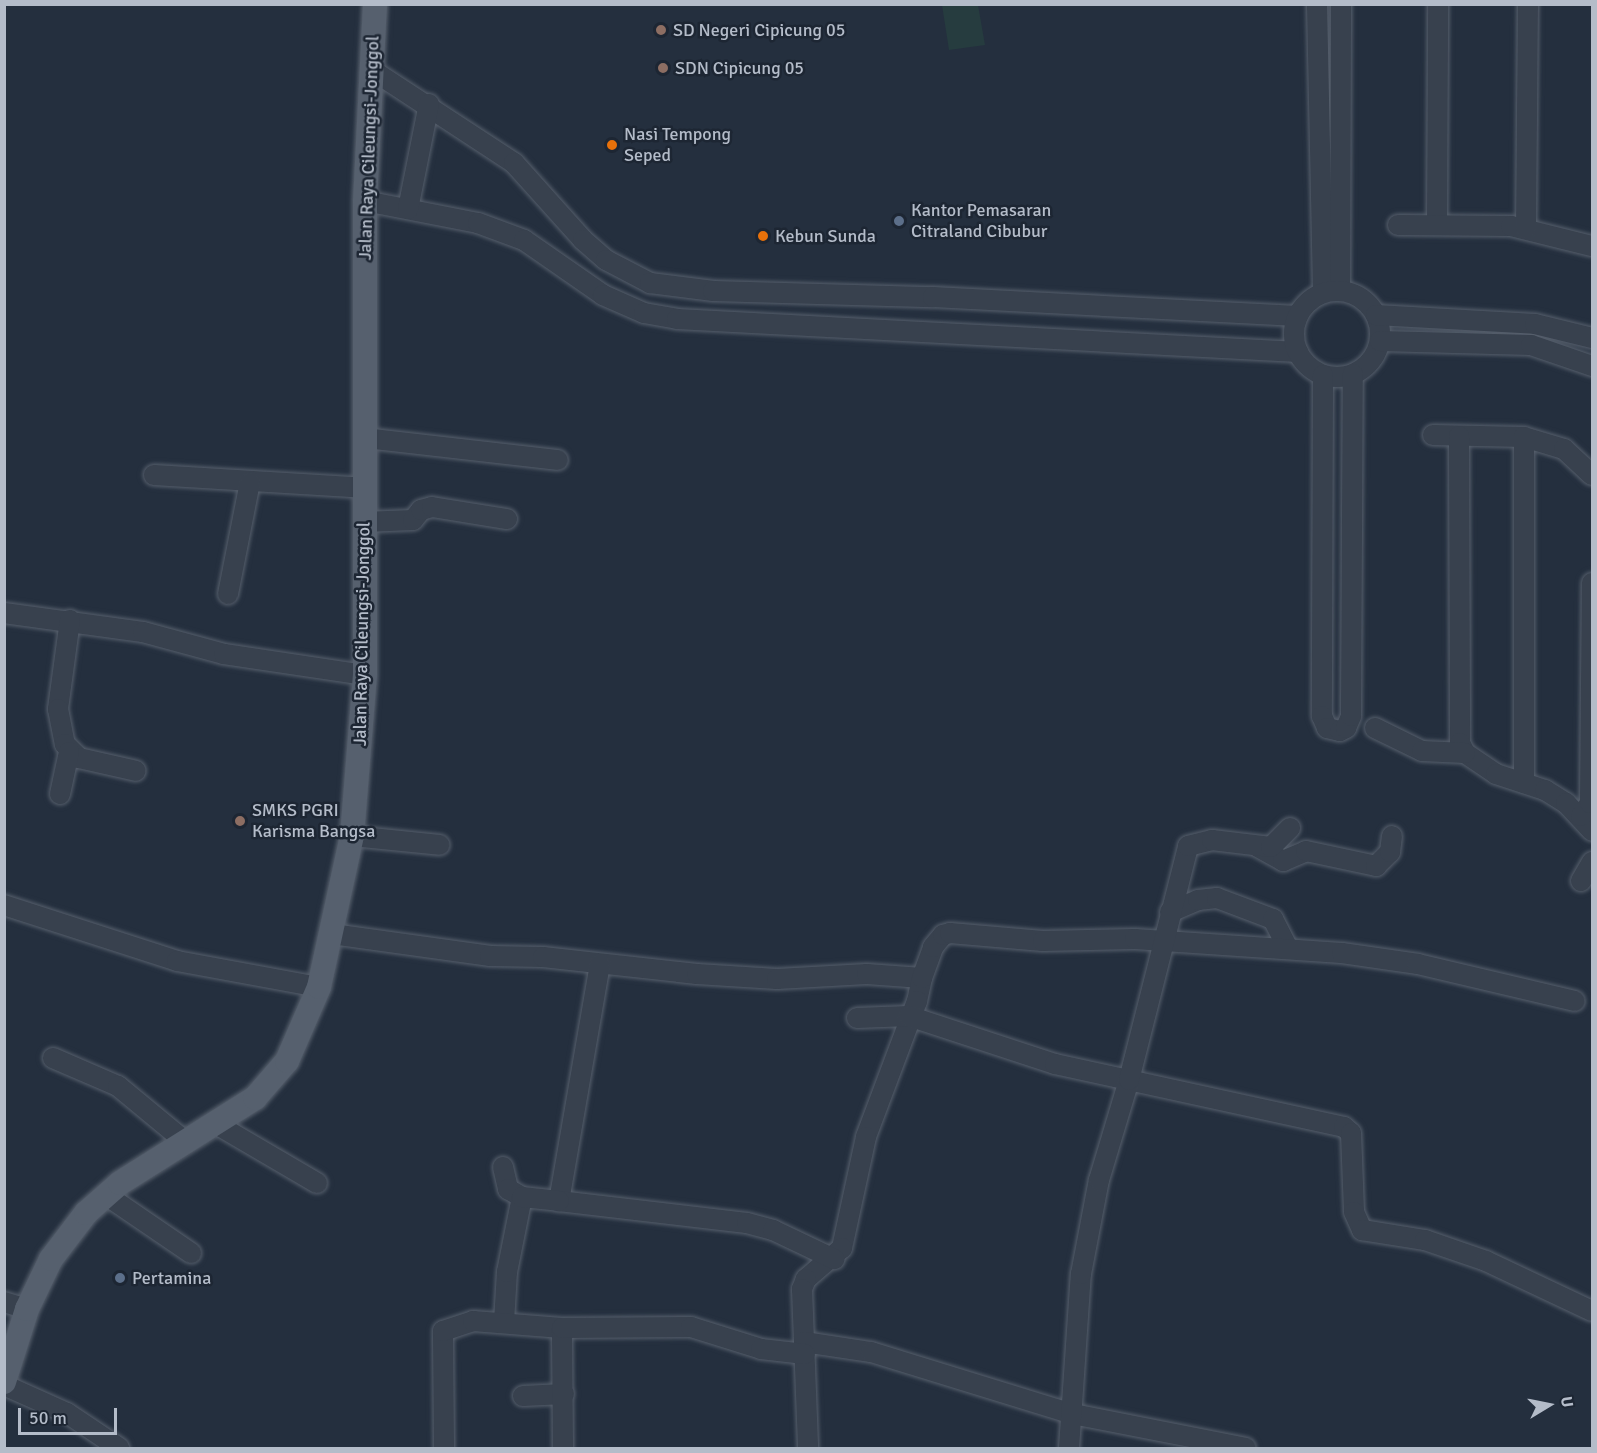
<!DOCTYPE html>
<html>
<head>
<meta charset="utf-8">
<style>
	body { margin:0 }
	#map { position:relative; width:1597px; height:1453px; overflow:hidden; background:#242f3e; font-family:Signika,sans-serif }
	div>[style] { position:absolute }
	.green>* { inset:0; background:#263c3f }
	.roads { filter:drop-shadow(0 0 2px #565f6c) drop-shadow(0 0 2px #565f6c) }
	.minor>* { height:20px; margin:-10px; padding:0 10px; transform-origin:10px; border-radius:10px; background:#38414e }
	.minor>.ring { margin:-10px; padding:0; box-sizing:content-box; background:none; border:20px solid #38414e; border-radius:50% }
	.major>* { height:24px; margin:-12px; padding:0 12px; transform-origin:12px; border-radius:12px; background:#56606e }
	.dots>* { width:16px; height:16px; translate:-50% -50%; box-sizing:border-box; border:3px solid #1d2633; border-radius:50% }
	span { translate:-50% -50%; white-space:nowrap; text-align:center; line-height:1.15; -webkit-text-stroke:5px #1d2633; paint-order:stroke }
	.poi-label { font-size:18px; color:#b4bcc9 }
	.left { translate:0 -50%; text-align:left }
	.street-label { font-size:18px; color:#b4bcc9 }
	.frame { position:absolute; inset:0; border:6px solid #b4bcc9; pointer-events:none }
	.north { position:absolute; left:1519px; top:1375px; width:60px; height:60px; -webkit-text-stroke:4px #1d2633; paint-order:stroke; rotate:80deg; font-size:16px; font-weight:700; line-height:24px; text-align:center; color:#b4bcc9 }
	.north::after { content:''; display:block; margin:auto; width:21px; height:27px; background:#b4bcc9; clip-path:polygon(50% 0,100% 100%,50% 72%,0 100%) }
	.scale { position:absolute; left:18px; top:1408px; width:99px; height:27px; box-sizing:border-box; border:3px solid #b4bcc9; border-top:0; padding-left:8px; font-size:18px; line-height:21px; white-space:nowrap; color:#b4bcc9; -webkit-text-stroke:4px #1d2633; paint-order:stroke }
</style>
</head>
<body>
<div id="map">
	<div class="green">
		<i style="clip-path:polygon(942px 5px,978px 5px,985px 45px,949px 50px)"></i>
	</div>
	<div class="roads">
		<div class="minor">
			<i style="left:1317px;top:4px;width:288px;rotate:88.8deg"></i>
			<i style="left:372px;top:70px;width:170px;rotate:33.2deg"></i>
			<i style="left:514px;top:163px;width:103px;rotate:48.1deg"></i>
			<i style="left:583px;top:240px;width:30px;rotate:41deg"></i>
			<i style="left:606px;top:260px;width:50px;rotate:27.6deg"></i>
			<i style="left:650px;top:283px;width:64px;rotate:7.2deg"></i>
			<i style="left:713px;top:291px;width:220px;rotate:1.6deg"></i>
			<i style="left:933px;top:297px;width:365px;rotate:3deg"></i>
			<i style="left:365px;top:201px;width:115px;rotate:11deg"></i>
			<i style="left:478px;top:223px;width:49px;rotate:20.3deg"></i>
			<i style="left:524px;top:240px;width:96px;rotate:34.8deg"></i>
			<i style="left:603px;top:295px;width:45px;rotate:23.7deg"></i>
			<i style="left:644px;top:313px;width:34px;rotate:10deg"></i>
			<i style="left:677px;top:319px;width:622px;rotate:3.04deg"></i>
			<i style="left:408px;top:209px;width:107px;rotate:-78.7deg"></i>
			<i style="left:1437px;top:224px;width:220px;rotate:-89.7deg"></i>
			<i style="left:1398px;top:225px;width:113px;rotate:0.5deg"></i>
			<i style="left:1511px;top:226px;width:83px;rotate:13.9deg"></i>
			<i style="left:1526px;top:229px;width:225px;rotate:-89.5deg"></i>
			<i style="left:1340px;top:290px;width:286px;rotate:-89.8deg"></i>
			<i class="ring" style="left:1294px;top:291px;width:66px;height:66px"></i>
			<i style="left:1376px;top:315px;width:159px;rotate:3.2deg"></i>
			<i style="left:1535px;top:324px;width:59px;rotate:13.8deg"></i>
			<i style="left:1380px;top:341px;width:151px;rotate:1.5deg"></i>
			<i style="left:1531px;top:345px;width:65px;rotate:19deg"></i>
			<i style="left:1323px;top:375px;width:341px;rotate:90.2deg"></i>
			<i style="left:1322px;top:716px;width:13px;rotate:67deg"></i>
			<i style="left:1327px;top:728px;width:13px;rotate:13deg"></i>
			<i style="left:1340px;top:731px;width:7px;rotate:-27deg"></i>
			<i style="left:1346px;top:728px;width:13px;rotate:-67deg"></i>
			<i style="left:1351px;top:716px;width:342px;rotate:-89.7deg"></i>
			<i style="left:1433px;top:435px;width:91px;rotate:1.3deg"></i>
			<i style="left:1524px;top:437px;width:42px;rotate:16.7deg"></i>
			<i style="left:1564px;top:449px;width:38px;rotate:43deg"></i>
			<i style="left:1459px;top:436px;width:307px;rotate:89.8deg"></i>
			<i style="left:1460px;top:743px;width:11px;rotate:63deg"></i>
			<i style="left:1465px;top:753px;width:37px;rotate:34deg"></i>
			<i style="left:1496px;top:774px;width:52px;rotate:18.1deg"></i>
			<i style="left:1545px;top:790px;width:25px;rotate:32deg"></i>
			<i style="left:1566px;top:803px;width:38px;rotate:47deg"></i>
			<i style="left:1524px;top:437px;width:346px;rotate:90deg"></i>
			<i style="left:365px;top:438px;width:194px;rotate:6.5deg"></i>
			<i style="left:154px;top:475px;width:210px;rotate:3.5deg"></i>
			<i style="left:364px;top:522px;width:49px;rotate:-2.3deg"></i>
			<i style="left:413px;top:520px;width:13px;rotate:-51deg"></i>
			<i style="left:421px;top:510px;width:11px;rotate:-15deg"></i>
			<i style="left:432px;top:507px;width:76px;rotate:9.1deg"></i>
			<i style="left:228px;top:594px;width:114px;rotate:-78.9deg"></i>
			<i style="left:4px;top:613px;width:140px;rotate:7.8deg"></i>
			<i style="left:143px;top:632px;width:84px;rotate:15.2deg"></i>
			<i style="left:224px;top:654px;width:143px;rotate:8.5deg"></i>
			<i style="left:70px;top:620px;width:90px;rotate:97.7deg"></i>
			<i style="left:58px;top:709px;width:36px;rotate:79deg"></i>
			<i style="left:65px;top:744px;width:20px;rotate:45deg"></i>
			<i style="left:79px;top:758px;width:58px;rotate:12.8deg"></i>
			<i style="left:1375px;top:728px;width:52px;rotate:26.1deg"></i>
			<i style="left:1422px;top:751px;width:43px;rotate:2.7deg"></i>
			<i style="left:60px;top:794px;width:43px;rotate:-77.9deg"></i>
			<i style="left:1581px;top:816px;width:16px;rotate:-55deg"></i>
			<i style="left:1590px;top:803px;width:220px;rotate:-89.5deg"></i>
			<i style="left:352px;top:836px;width:88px;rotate:5.8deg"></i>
			<i style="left:1258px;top:847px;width:29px;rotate:29deg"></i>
			<i style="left:1283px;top:861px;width:25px;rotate:-23deg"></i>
			<i style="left:1306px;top:851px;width:72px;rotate:12.1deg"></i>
			<i style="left:1376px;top:866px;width:20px;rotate:-45deg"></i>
			<i style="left:1390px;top:852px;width:16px;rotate:-83deg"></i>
			<i style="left:1581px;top:881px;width:22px;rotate:-60deg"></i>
			<i style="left:4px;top:905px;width:182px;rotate:17.9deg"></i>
			<i style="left:177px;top:961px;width:144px;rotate:10.4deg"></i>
			<i style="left:1170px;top:912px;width:30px;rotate:-23deg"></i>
			<i style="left:1198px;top:900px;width:19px;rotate:-6deg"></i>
			<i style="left:1217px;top:898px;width:60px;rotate:20.6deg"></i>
			<i style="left:1273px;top:919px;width:31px;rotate:63deg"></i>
			<i style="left:332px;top:934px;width:160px;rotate:7.9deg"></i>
			<i style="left:490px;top:956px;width:53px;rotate:1.1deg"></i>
			<i style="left:543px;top:957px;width:155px;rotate:6.3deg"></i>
			<i style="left:697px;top:974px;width:80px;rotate:3.6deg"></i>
			<i style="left:777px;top:979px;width:90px;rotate:-3.2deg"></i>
			<i style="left:867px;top:974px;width:55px;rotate:4.2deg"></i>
			<i style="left:922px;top:978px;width:24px;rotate:102deg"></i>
			<i style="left:917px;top:1001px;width:145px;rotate:110.6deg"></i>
			<i style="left:866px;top:1137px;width:114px;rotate:102.2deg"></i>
			<i style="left:842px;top:1248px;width:48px;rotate:139.3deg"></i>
			<i style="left:806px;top:1279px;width:11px;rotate:112deg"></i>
			<i style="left:802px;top:1289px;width:159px;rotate:87.8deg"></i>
			<i style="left:600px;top:964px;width:241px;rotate:99.8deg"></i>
			<i style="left:559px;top:1201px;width:189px;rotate:6.7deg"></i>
			<i style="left:747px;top:1223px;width:27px;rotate:15deg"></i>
			<i style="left:773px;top:1230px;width:68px;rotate:25.4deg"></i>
			<i style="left:922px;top:978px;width:33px;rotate:-70deg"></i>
			<i style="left:933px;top:947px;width:16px;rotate:-50deg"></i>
			<i style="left:943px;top:935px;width:7px;rotate:-16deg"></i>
			<i style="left:950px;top:933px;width:93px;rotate:4.9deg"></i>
			<i style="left:1043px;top:941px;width:92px;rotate:-1.2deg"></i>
			<i style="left:1135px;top:939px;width:207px;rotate:3.9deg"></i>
			<i style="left:1342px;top:953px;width:77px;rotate:8.2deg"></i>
			<i style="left:1418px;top:964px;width:161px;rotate:13.3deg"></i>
			<i style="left:857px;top:1018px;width:52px;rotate:-2.2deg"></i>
			<i style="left:909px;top:1016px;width:154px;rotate:18.2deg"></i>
			<i style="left:1055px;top:1064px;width:296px;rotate:12.3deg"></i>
			<i style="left:1344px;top:1127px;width:9px;rotate:41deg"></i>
			<i style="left:1351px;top:1133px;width:79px;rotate:87.8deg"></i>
			<i style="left:1354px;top:1212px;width:20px;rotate:66deg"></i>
			<i style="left:1362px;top:1230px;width:64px;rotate:9deg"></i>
			<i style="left:1425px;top:1240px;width:65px;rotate:19deg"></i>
			<i style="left:1486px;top:1261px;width:117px;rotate:25.3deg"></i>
			<i style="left:53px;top:1058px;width:71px;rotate:23.3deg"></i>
			<i style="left:118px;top:1086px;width:89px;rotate:39.6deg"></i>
			<i style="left:216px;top:1124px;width:117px;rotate:30.3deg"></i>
			<i style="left:503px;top:1167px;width:23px;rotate:77deg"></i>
			<i style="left:508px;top:1189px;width:16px;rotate:30deg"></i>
			<i style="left:106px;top:1195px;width:103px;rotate:34.3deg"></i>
			<i style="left:4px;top:1302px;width:24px;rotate:17deg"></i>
			<i style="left:504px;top:1322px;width:50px;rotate:-86.6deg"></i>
			<i style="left:507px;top:1272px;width:76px;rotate:-78.7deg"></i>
			<i style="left:522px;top:1197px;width:37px;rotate:6deg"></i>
			<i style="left:804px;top:1342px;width:68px;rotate:8.5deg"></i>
			<i style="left:871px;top:1352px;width:211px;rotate:17.1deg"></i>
			<i style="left:1073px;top:1414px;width:176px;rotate:11.1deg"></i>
			<i style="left:4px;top:1385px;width:69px;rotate:24deg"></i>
			<i style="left:67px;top:1413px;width:63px;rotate:33.9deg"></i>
			<i style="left:523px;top:1396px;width:41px;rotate:-2.8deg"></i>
			<i style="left:444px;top:1448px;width:117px;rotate:-90.5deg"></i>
			<i style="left:443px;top:1331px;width:32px;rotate:-18deg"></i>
			<i style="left:473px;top:1321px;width:89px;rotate:4.5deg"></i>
			<i style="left:563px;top:1448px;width:120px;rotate:-90.5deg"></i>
			<i style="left:562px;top:1328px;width:129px;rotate:-0.4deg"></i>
			<i style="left:691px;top:1327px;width:73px;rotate:17.4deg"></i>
			<i style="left:761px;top:1349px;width:44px;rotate:6.5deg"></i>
			<i style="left:1069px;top:1448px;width:174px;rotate:-86.1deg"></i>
			<i style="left:1081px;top:1274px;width:96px;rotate:-79.2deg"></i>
			<i style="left:1099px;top:1180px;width:104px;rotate:-73.3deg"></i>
			<i style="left:1129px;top:1080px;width:241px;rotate:-75.8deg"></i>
			<i style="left:1188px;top:846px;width:25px;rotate:-14deg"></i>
			<i style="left:1212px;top:840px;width:59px;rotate:6.8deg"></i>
			<i style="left:1271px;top:847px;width:27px;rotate:-45deg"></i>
		</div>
		<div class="major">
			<i style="left:4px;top:1382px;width:77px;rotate:-72.5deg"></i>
			<i style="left:27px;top:1309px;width:55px;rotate:-64.4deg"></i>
			<i style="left:51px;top:1259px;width:58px;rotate:-52.7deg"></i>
			<i style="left:86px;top:1213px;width:45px;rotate:-41.4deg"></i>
			<i style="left:120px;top:1183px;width:160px;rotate:-32.2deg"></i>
			<i style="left:255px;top:1098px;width:49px;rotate:-49.1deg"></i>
			<i style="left:287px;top:1061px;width:81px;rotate:-66.6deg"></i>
			<i style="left:319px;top:987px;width:155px;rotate:-77.7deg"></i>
			<i style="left:352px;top:836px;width:162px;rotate:-85.4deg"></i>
			<i style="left:365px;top:675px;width:474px;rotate:-90deg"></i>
			<i style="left:365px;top:201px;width:197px;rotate:-87.1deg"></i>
		</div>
	</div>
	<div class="dots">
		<i style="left:661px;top:30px;background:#8d6e63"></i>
		<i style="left:663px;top:68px;background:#8d6e63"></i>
		<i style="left:612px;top:145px;background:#e8710a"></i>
		<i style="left:899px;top:221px;background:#5c6f8a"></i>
		<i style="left:763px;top:236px;background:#e8710a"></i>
		<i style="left:240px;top:821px;background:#8d6e63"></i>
		<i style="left:120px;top:1278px;background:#5c6f8a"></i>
	</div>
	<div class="poi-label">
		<span class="left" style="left:673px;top:30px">SD Negeri Cipicung 05</span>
		<span class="left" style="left:675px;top:68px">SDN Cipicung 05</span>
		<span class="left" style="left:624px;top:145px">Nasi Tempong<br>Seped</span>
		<span class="left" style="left:911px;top:221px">Kantor Pemasaran<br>Citraland Cibubur</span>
		<span class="left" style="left:775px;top:236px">Kebun Sunda</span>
		<span class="left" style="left:252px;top:821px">SMKS PGRI<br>Karisma Bangsa</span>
		<span class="left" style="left:132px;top:1278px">Pertamina</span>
	</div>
	<div class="street-label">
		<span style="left:369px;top:148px;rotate:-88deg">Jalan Raya Cileungsi-Jonggol</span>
		<span style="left:362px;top:634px;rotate:-89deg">Jalan Raya Cileungsi-Jonggol</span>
	</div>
	<div class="frame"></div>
	<div class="north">U</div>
	<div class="scale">50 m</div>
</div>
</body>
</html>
